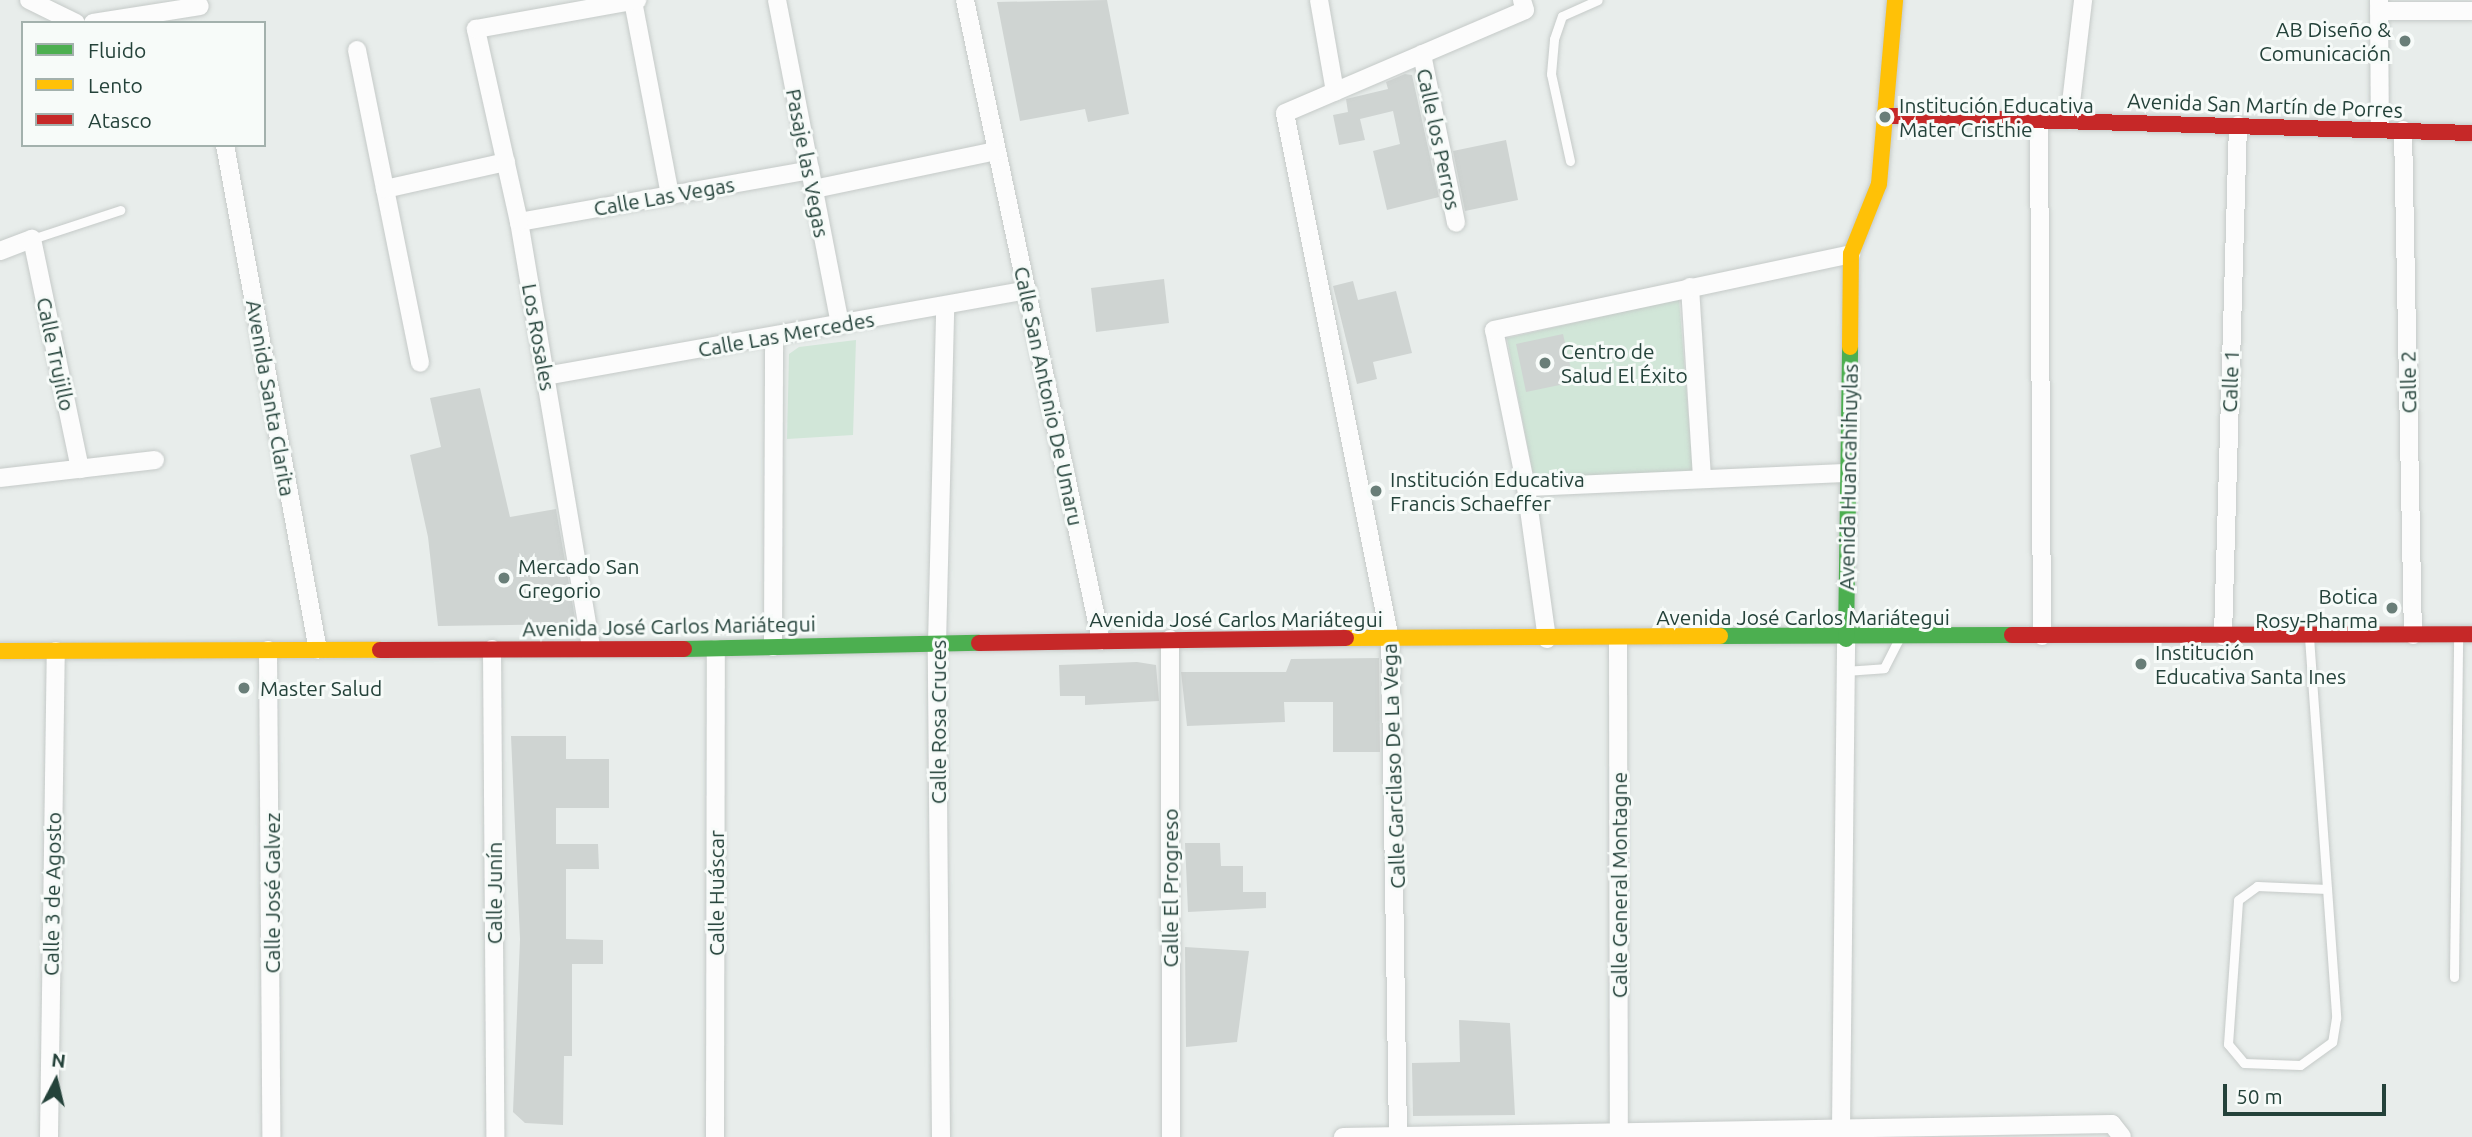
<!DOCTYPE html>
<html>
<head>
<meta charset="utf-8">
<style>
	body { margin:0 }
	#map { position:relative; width:2472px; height:1137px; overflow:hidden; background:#e8edeb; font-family:Ubuntu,sans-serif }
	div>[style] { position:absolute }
	.green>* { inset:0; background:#d1e6d8 }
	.building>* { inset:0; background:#cfd4d2 }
	.roads { filter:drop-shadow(0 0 2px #c5cac8) drop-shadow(0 0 2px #c5cac8) }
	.lane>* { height:9px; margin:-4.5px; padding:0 4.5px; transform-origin:4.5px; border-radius:4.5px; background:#fcfcfc }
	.street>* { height:18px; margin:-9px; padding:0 9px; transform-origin:9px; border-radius:9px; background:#fcfcfc }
	.fast>* { height:16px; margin:-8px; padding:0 8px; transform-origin:8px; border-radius:8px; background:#4caf50 }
	.slow>* { height:16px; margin:-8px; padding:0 8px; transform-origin:8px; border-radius:8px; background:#ffc107 }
	.jam>* { height:16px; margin:-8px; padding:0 8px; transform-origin:8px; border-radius:8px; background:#c62828 }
	.dots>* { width:19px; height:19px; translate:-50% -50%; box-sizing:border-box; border:4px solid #f7fbf9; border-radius:50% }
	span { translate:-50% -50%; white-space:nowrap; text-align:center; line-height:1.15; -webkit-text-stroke:6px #f7fbf9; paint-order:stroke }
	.poi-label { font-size:21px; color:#24423a }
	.right { translate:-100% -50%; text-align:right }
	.left { translate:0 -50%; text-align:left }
	.street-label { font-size:21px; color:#24423a }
	.legend { position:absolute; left:21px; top:21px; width:245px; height:126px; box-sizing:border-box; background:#f7fbf9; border:2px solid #a3b1ad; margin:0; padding:9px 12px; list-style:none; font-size:21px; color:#24423a }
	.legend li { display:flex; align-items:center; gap:14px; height:35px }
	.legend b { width:35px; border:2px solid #a3b1ad }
	.north { position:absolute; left:21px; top:1046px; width:70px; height:70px; -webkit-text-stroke:5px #f7fbf9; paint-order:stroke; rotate:7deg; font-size:19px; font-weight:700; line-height:28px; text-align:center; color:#24423a }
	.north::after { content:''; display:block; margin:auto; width:24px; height:32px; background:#24423a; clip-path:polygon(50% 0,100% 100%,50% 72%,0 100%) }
	.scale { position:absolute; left:2223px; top:1084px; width:163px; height:32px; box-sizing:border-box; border:4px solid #24423a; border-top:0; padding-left:9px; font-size:21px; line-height:24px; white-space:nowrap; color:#24423a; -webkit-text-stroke:5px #f7fbf9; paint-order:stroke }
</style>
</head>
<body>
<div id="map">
	<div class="green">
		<i style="clip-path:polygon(1679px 299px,1693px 473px,1534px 480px,1507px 338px)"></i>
		<i style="clip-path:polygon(856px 340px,853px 435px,787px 439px,789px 354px,799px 347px)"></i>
	</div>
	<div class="building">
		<i style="clip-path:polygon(1107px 0,1129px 114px,1088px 122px,1085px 109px,1020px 121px,997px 2px)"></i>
		<i style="clip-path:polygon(1405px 74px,1412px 75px,1439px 197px,1387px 210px,1373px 151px,1400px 144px,1393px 111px,1360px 119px,1365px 140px,1339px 145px,1333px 115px,1348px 112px,1346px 99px,1388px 89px,1386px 82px)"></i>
		<i style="clip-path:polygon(1506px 140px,1518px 200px,1465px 211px,1453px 151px)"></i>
		<i style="clip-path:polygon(1164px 279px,1169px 323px,1096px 332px,1091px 288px)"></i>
		<i style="clip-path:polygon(1353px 281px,1358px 300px,1396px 291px,1412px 353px,1373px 362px,1377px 379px,1357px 384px,1333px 286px)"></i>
		<i style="clip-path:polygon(1563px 334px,1574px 382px,1526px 392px,1516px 344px)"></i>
		<i style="clip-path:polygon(480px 388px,510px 517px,556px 509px,576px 624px,438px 626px,428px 537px,410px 455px,441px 447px,430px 398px)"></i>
		<i style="clip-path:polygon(1379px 658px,1380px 752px,1333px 752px,1333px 702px,1284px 702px,1285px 722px,1187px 726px,1181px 672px,1286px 672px,1291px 659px)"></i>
		<i style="clip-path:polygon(1137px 662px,1156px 665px,1159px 701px,1085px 705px,1085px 696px,1060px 696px,1059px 665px)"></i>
		<i style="clip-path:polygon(511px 736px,566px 736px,566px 759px,609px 759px,609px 808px,556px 808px,556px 844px,598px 844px,599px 869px,566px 869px,566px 939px,603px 940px,603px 964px,572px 964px,572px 1056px,564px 1056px,563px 1125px,525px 1123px,513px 1112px,520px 939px)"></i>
		<i style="clip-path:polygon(1185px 843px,1220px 843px,1221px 866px,1243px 866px,1243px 892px,1266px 892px,1266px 908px,1188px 912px)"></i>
		<i style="clip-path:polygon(1185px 947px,1249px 951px,1237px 1042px,1186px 1047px)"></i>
		<i style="clip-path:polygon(1459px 1020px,1510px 1023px,1515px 1115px,1413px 1116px,1412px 1063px,1460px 1062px)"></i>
	</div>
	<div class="roads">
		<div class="lane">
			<i style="left:1570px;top:161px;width:89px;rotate:-102.3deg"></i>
			<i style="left:1551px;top:74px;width:35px;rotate:-85deg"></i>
			<i style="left:1554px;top:39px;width:24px;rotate:-71deg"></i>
			<i style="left:1562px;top:16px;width:39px;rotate:-24deg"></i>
			<i style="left:32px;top:239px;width:93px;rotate:-18.2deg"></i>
			<i style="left:2309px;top:637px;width:382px;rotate:85.9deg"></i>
			<i style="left:2336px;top:1018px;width:24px;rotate:99deg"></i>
			<i style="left:2332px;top:1042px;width:39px;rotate:144deg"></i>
			<i style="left:2300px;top:1065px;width:56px;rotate:-178deg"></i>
			<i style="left:2244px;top:1063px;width:25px;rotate:-130deg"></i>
			<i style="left:2228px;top:1044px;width:144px;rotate:-86deg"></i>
			<i style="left:2238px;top:900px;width:24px;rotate:-36deg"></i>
			<i style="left:2257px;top:886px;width:70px;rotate:2.5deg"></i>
			<i style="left:1845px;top:671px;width:39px;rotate:-4deg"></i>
			<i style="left:1884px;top:668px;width:33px;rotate:-63deg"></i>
			<i style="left:2454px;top:977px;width:341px;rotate:-89.3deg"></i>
		</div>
		<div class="street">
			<i style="left:29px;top:0;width:52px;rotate:26.1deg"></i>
			<i style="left:777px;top:0;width:331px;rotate:79deg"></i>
			<i style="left:965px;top:0;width:655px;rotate:78.02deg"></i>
			<i style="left:1319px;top:0;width:93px;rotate:80.1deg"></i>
			<i style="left:2379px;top:0;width:129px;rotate:89.6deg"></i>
			<i style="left:633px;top:1px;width:197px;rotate:79.2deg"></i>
			<i style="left:2379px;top:11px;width:93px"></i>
			<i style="left:93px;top:23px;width:108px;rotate:-9deg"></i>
			<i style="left:357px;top:50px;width:319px;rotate:78.6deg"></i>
			<i style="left:1422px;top:54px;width:172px;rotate:78.6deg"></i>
			<i style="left:2039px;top:119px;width:517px;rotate:89.67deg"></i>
			<i style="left:2069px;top:120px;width:121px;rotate:-83.3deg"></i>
			<i style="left:2403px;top:130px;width:505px;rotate:88.87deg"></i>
			<i style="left:225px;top:145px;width:513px;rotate:79.57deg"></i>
			<i style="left:385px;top:189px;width:124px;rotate:-12.6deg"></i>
			<i style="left:814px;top:189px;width:186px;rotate:-11.8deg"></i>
			<i style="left:519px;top:222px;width:296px;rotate:-10.1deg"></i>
			<i style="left:0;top:251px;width:34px;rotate:-21deg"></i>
			<i style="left:32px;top:239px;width:235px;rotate:78.2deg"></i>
			<i style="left:1690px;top:287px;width:192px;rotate:86.4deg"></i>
			<i style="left:545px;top:376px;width:490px;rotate:-10.1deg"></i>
			<i style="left:0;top:478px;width:156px;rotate:-6.6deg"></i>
			<i style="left:1526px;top:487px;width:321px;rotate:-2.5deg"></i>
			<i style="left:2223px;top:636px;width:511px;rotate:-88.32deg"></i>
			<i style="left:1170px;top:639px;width:498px;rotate:89.9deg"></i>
			<i style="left:1547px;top:639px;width:153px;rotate:-97.9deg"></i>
			<i style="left:1526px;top:487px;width:160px;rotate:-101.5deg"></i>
			<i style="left:1494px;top:330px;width:365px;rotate:-12deg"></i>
			<i style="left:1618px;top:639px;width:493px;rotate:89.9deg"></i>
			<i style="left:591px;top:647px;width:431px;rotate:-99.6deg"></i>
			<i style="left:519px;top:222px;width:198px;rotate:-102.6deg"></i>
			<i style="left:476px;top:29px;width:164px;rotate:-10.2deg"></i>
			<i style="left:773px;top:647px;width:310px;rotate:-89.8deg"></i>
			<i style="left:492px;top:649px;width:488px;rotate:89.6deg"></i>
			<i style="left:268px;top:650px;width:487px;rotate:89.6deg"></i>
			<i style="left:1841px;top:1128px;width:489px;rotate:-89.4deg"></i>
			<i style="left:1398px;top:1136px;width:497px;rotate:-90.9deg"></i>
			<i style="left:1390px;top:639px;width:536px;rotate:-101.29deg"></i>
			<i style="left:1285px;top:113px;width:261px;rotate:-23.2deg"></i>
			<i style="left:1525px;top:10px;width:10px;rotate:-107deg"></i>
			<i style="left:49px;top:1137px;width:486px;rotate:-89.2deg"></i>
			<i style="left:715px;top:1137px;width:488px;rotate:-89.9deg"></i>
			<i style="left:941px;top:1137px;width:493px;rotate:-90.5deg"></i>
			<i style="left:937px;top:644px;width:337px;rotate:-88.6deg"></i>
			<i style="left:1343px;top:1137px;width:769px;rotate:-0.97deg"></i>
			<i style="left:2112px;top:1124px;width:16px;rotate:52deg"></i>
		</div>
		<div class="fast">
			<i style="left:1720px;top:636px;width:292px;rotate:-0.2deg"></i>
			<i style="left:1846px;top:639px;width:292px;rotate:-89.2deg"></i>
			<i style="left:684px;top:649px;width:295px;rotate:-1.2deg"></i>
		</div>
		<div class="slow">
			<i style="left:1850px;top:347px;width:93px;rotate:-89.4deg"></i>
			<i style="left:1851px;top:254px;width:75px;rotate:-68.2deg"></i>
			<i style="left:1879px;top:184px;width:185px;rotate:-85deg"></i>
			<i style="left:1346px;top:638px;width:374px;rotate:-0.3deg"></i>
			<i style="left:0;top:651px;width:380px;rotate:-0.2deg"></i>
		</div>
		<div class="jam">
			<i style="left:1889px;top:116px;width:583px;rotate:1.67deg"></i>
			<i style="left:2012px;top:635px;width:460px;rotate:-0.1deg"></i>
			<i style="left:979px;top:643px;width:367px;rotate:-0.8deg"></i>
			<i style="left:380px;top:650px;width:304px;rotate:-0.2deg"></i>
		</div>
	</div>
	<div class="dots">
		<i style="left:2405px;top:41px;background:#697e78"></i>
		<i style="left:1885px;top:117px;background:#697e78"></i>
		<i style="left:1545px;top:363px;background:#697e78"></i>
		<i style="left:1376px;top:491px;background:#697e78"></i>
		<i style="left:504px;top:578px;background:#697e78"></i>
		<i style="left:2392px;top:608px;background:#697e78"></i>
		<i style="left:2141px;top:664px;background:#697e78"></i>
		<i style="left:244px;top:688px;background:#697e78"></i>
	</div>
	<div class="poi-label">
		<span class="right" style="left:2391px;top:41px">AB Diseño &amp;<br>Comunicación</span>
		<span class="left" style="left:1899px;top:117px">Institución Educativa<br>Mater Cristhie</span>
		<span class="left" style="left:1561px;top:363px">Centro de<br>Salud El Éxito</span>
		<span class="left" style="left:1390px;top:491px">Institución Educativa<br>Francis Schaeffer</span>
		<span class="left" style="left:518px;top:578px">Mercado San<br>Gregorio</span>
		<span class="right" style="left:2378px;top:608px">Botica<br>Rosy-Pharma</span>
		<span class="left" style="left:2155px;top:664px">Institución<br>Educativa Santa Ines</span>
		<span class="left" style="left:260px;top:688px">Master Salud</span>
	</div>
	<div class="street-label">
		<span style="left:2265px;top:105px;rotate:2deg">Avenida San Martín de Porres</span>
		<span style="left:1439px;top:139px;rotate:78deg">Calle los Perros</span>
		<span style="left:808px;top:163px;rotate:79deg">Pasaje las Vegas</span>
		<span style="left:664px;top:196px;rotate:-10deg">Calle Las Vegas</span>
		<span style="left:786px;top:334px;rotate:-10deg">Calle Las Mercedes</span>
		<span style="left:539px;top:337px;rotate:80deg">Los Rosales</span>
		<span style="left:56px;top:354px;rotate:78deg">Calle Trujillo</span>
		<span style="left:2230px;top:381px;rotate:-88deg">Calle 1</span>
		<span style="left:2408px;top:382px;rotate:-91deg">Calle 2</span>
		<span style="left:1049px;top:396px;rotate:78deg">Calle San Antonio De Umaru</span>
		<span style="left:271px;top:398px;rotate:80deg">Avenida Santa Clarita</span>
		<span style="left:1848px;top:477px;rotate:-89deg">Avenida Huancahihuylas</span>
		<span style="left:1803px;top:617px">Avenida José Carlos Mariátegui</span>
		<span style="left:1236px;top:619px">Avenida José Carlos Mariátegui</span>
		<span style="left:669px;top:626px;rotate:-1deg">Avenida José Carlos Mariátegui</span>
		<span style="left:938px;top:722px;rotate:-90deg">Calle Rosa Cruces</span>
		<span style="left:1393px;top:766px;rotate:-92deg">Calle Garcilaso De La Vega</span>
		<span style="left:1619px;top:885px;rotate:-90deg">Calle General Montagne</span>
		<span style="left:1170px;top:888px;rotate:-90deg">Calle El Progreso</span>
		<span style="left:272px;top:893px;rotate:-90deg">Calle José Galvez</span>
		<span style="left:494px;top:893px;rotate:-90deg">Calle Junín</span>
		<span style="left:716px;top:893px;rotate:-90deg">Calle Huáscar</span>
		<span style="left:52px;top:894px;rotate:-89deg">Calle 3 de Agosto</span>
	</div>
	<ul class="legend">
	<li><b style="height:9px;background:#4caf50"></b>Fluido</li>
	<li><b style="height:9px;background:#ffc107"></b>Lento</li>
	<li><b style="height:9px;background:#c62828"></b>Atasco</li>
	</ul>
	<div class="north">N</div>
	<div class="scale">50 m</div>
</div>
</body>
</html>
